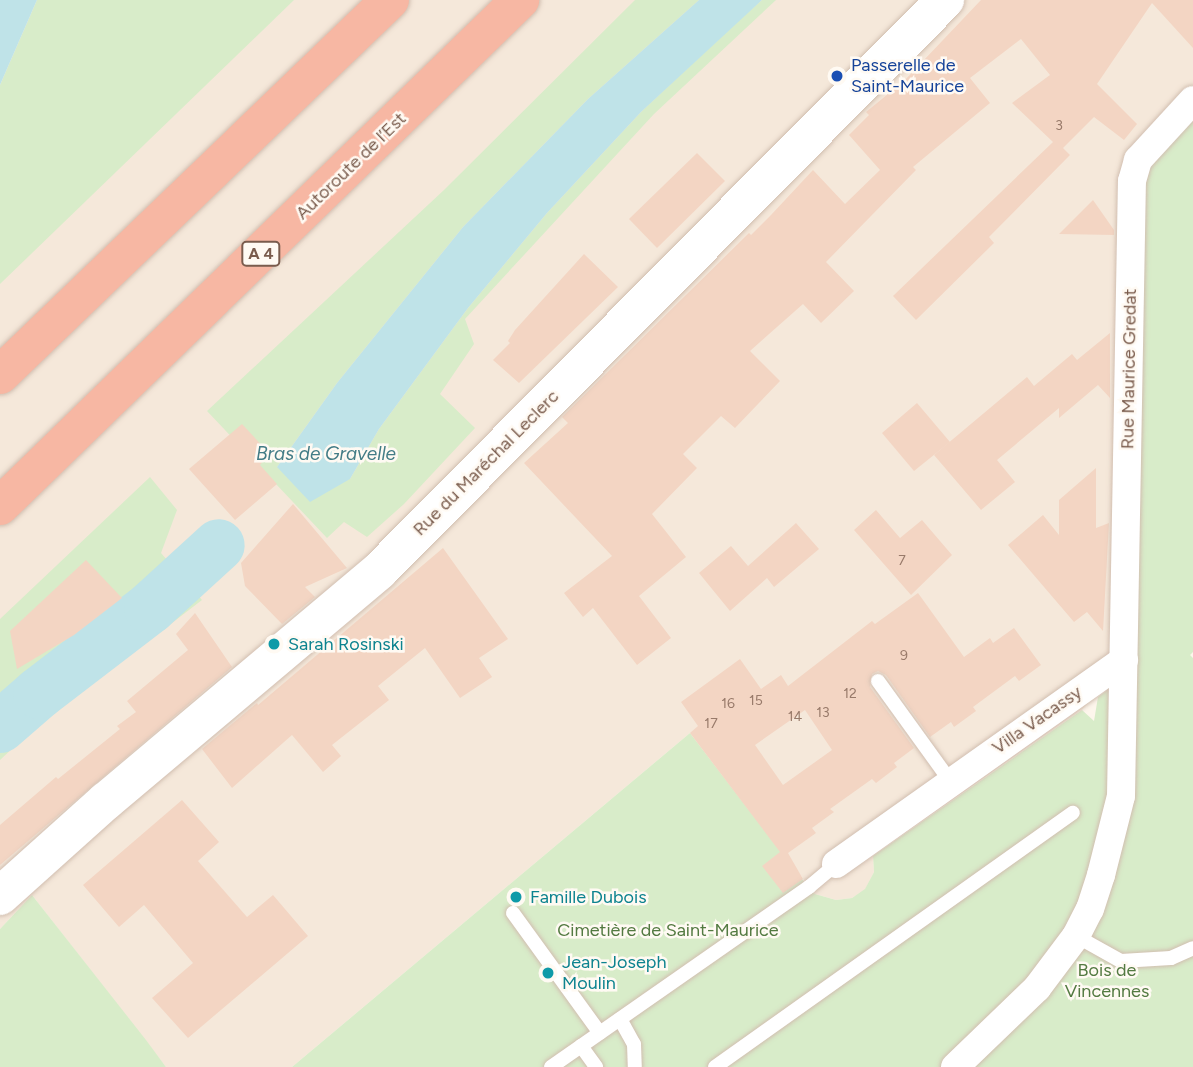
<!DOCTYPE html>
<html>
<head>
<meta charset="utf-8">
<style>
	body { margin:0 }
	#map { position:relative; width:1193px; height:1067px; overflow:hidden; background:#fdf6ec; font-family:Figtree,sans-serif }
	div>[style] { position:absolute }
	.residential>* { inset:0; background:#f5e8da }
	.green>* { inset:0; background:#d8ecc9 }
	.water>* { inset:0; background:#bfe3e8 }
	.river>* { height:52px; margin:-26px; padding:0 26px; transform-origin:26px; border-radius:26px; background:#bfe3e8 }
	.building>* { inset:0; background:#f3d5c3 }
	.roads { filter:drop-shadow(0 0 2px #d1beb0) drop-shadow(0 0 2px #d1beb0) }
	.lane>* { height:14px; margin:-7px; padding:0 7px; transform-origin:7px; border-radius:7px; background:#fff }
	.street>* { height:28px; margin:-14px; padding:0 14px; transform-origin:14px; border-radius:14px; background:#fff }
	.secondary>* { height:38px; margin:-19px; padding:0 19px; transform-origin:19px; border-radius:19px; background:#fff }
	.highway>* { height:38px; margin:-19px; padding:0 19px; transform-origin:19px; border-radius:19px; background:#f7b7a3 }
	.dots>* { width:19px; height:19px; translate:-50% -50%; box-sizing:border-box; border:4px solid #fffaf3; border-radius:50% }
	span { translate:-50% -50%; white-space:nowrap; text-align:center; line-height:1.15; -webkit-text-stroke:5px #fffaf3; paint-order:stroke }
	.number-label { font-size:14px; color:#987a6a }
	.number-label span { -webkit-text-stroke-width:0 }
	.shield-label span { padding:2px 5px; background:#fffaf3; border:2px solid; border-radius:5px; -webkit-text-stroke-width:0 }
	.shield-label { font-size:16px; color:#7a5c4d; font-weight:700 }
	.transit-label { font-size:18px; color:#164399 }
	.left { translate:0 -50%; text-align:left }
	.street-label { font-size:18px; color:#7a5c4d }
	.culture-label { font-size:18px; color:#0d838f }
	.park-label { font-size:18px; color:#537a41 }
	.water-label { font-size:19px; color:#437c86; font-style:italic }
</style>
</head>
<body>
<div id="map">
	<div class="residential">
		<i style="clip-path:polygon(37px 0,1193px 0,1193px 100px,1124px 660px,1082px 710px,873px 855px,874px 872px,865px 890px,852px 898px,836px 900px,815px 894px,690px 733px,292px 1067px,166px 1067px,32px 895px,0 929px,0 85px)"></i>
	</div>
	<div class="green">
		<i style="clip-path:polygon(37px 0,294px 0,0 284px,0 85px)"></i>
		<i style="clip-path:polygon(635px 0,699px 0,588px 99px,463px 227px,337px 383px,277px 467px,350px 479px,379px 429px,468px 308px,547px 213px,641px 112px,738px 21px,762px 0,776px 0,654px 114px,465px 319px,474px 344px,440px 394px,475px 428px,404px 504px,367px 537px,344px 522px,327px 538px,207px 411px,444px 190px)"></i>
		<i style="clip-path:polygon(1193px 119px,1193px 652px,1190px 655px,1193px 658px,1193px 1067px,292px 1067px,690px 733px,801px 878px,815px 894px,836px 900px,852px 898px,865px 889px,874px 872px,873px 856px,1082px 710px,1094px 721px,1098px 697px,1124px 678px,1132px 181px)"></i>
		<i style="clip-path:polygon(150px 477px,177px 510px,161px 553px,202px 600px,31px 731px,0 760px,0 619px)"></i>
		<i style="clip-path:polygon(32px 895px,146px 1040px,166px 1067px,0 1067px,0 929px)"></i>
	</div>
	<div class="water">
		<i style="clip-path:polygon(0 0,37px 0,0 85px)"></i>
		<i style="clip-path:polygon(699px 0,762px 0,641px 112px,547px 213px,468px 308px,379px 429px,350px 479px,310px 502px,277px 467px,337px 383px,463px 227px,588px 99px)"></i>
	</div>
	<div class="river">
		<i style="left:0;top:727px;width:52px;rotate:-41.1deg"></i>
		<i style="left:39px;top:693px;width:140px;rotate:-37.4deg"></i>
		<i style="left:150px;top:608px;width:93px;rotate:-42.4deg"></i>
	</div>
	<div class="building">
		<i style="clip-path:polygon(981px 0,1193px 0,1193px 48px,1152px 3px,1097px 84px,1137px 124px,1124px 140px,1094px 117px,1063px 148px,1070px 155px,989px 237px,994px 243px,916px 320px,893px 296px,1053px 142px,1012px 103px,1050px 75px,1021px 39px,970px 78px,990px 103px,913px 167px,916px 170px,826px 262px,854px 291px,821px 323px,803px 304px,750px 351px,780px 381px,735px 428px,721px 416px,683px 454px,697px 468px,652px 514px,686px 557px,639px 596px,671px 638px,637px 665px,593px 608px,583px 617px,564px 593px,612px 556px,524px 463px,568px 423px,562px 417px,749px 233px,751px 235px,771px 215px,813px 170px,845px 204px,880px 170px,849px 135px,869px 115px,866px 112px,904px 81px)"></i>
		<i style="clip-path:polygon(697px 153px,725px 181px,657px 248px,629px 219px)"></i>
		<i style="clip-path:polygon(1093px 200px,1114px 230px,1114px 235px,1059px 234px)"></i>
		<i style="clip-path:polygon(584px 254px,618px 287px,519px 383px,493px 360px,510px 343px,508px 341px,515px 330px)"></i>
		<i style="clip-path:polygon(1110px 333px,1110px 398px,1098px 385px,1059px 418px,1059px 408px,997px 460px,1015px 482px,981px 510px,934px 455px,1027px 377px,1034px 386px,1072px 354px,1077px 360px)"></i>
		<i style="clip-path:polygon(917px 403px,950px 442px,914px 471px,882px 433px)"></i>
		<i style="clip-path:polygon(242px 424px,269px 453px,260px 465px,277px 484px,235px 520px,189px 469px)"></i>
		<i style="clip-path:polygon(1096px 468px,1096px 528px,1109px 523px,1103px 631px,1087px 612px,1074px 622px,1008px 545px,1043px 515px,1059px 535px,1059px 500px)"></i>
		<i style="clip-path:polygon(293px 504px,347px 568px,305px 587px,315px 597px,282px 624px,245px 586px,241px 563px)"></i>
		<i style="clip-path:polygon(876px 510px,900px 538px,922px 520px,952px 555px,911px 595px,854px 530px)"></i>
		<i style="clip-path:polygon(796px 523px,819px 549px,774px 587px,767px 578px,730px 611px,699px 573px,731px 546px,748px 566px)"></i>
		<i style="clip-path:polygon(443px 548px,508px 639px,479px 658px,492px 677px,460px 698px,425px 648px,378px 686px,389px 700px,332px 745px,341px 756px,323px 772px,292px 735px,232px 788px,202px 749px,257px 703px,258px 705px)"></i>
		<i style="clip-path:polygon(86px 560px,122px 598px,74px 635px,17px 669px,10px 631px)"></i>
		<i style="clip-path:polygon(evenodd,918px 593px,964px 657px,990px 638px,993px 643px,1014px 628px,1041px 665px,1019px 681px,1015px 676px,973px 707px,976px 711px,954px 727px,951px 722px,930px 737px,886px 675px,878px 671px,872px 674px,870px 687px,914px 748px,894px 763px,897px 767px,876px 783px,872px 779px,830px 809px,834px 812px,812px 828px,816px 833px,788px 853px,803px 879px,783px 893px,762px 866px,780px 852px,690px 733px,698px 726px,681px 702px,740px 659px,761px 689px,781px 675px,788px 686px,872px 621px,875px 624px,918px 593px,805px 710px,832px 750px,783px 785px,755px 745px,805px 710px)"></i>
		<i style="clip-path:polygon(195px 613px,232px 667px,0 865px,0 825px,56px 777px,58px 779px,120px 729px,117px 726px,136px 712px,127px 701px,188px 650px,176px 634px)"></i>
		<i style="clip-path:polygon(182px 800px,219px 842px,198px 861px,247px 917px,273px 895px,308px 936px,188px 1038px,152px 998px,193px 963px,144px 905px,119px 927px,83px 885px)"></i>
	</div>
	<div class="roads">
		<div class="lane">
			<i style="left:878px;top:681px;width:123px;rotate:54.2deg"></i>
			<i style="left:513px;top:913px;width:148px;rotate:54.1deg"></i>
			<i style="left:1076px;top:936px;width:51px;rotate:29.1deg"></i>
			<i style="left:1121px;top:961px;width:50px;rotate:-3.4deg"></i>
			<i style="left:1171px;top:958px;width:24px;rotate:-24deg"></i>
			<i style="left:620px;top:1019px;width:29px;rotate:61deg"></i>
			<i style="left:634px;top:1044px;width:23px;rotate:88deg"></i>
			<i style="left:581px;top:1046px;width:26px;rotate:54deg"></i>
			<i style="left:551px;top:1067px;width:315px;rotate:-34.9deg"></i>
			<i style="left:809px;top:887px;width:35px;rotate:-40deg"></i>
			<i style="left:715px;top:1067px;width:439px;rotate:-35.4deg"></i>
		</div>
		<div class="street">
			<i style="left:836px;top:864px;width:353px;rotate:-35.3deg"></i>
			<i style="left:955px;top:1067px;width:114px;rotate:-43.9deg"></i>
			<i style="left:1037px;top:988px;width:65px;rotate:-53.1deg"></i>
			<i style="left:1076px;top:936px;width:30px;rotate:-63deg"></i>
			<i style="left:1090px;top:909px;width:36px;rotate:-72deg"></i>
			<i style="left:1101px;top:875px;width:81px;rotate:-75.8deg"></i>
			<i style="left:1121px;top:796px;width:615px;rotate:-88.98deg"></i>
			<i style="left:1132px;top:181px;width:22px;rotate:-74deg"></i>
			<i style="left:1138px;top:160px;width:81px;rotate:-47.5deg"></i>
		</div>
		<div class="secondary">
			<i style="left:0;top:896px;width:142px;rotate:-41.9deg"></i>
			<i style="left:106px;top:801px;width:357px;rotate:-40.1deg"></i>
			<i style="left:379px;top:571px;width:804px;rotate:-45.25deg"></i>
		</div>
		<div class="highway">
			<i style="left:0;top:375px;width:541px;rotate:-43.88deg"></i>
			<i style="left:0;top:506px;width:726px;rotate:-44.22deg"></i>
		</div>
	</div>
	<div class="dots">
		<i style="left:837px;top:76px;background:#1a4fb4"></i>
		<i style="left:274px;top:644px;background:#0f9aa8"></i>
		<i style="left:516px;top:897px;background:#0f9aa8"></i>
		<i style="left:548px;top:973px;background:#0f9aa8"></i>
	</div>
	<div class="number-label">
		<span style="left:1059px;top:126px">3</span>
		<span style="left:902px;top:561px">7</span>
		<span style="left:904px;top:656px">9</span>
		<span style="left:850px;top:694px">12</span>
		<span style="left:756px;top:701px">15</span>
		<span style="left:728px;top:704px">16</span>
		<span style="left:823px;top:713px">13</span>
		<span style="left:795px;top:717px">14</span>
		<span style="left:711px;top:724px">17</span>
	</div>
	<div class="shield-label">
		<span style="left:261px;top:254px">A 4</span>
	</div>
	<div class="transit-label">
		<span class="left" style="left:851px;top:76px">Passerelle de<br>Saint-Maurice</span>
	</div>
	<div class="street-label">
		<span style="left:351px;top:166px;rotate:-44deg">Autoroute de l’Est</span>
		<span style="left:1129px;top:369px;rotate:-89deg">Rue Maurice Gredat</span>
		<span style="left:486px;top:463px;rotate:-45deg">Rue du Maréchal Leclerc</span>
		<span style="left:1037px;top:720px;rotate:-35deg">Villa Vacassy</span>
	</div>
	<div class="culture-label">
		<span class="left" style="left:288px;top:644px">Sarah Rosinski</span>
		<span class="left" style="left:530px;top:897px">Famille Dubois</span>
		<span class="left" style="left:562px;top:973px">Jean-Joseph<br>Moulin</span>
	</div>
	<div class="park-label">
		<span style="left:668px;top:930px">Cimetière de Saint-Maurice</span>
		<span style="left:1107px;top:981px">Bois de<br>Vincennes</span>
	</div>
	<div class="water-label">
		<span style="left:326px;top:454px">Bras de Gravelle</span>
	</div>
</div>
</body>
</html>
